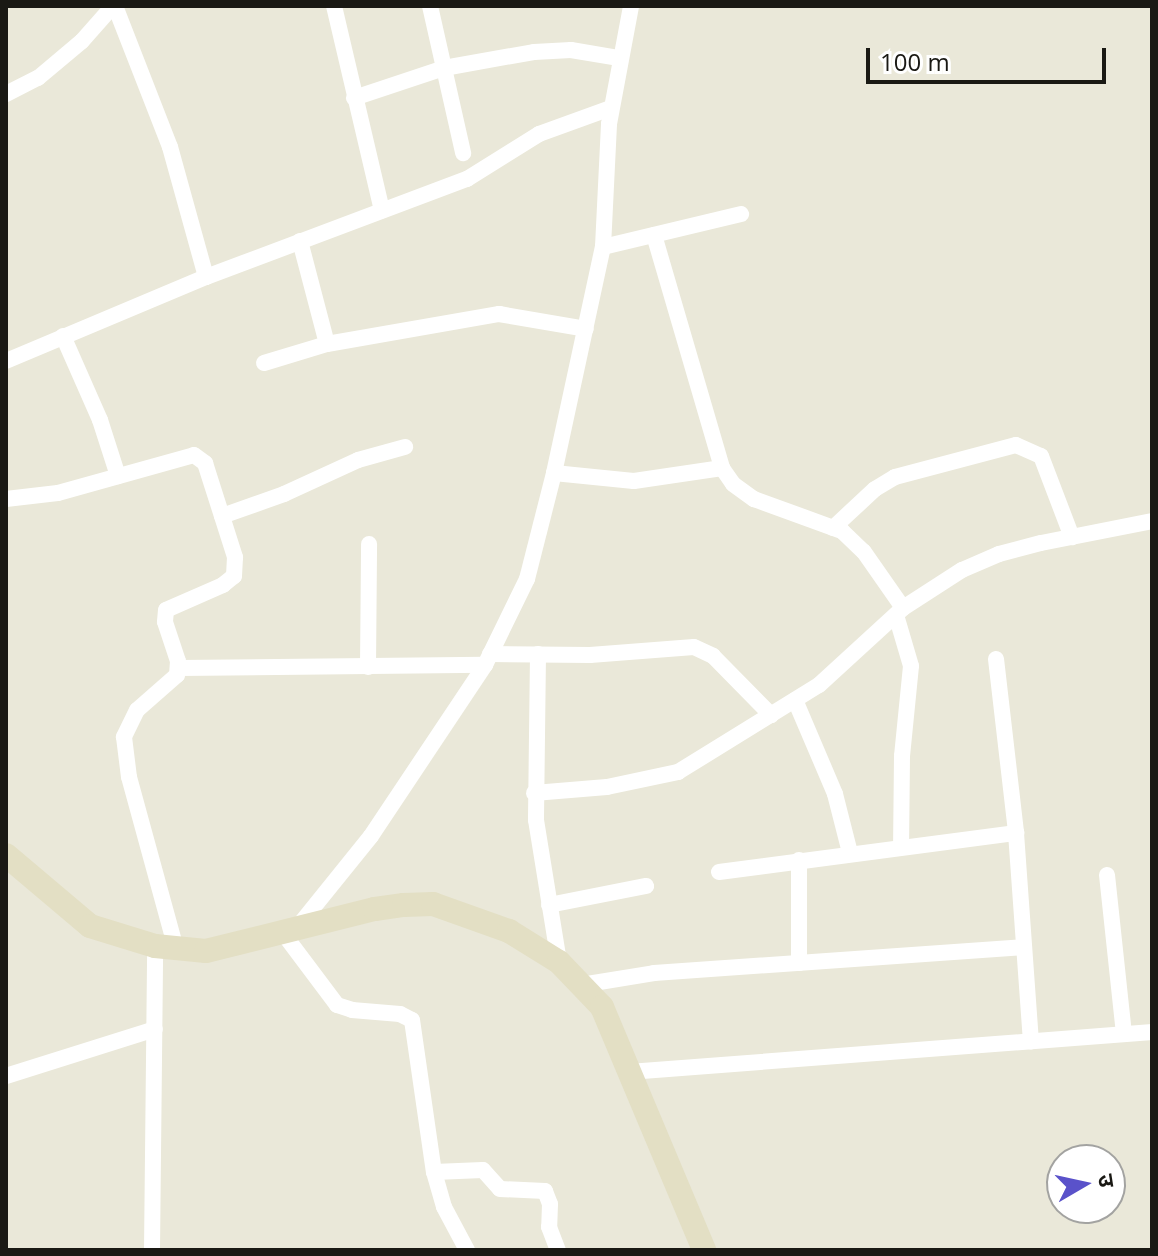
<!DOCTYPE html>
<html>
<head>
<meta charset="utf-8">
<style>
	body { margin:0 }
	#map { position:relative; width:1158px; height:1256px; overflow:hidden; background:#eae8d9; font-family:"Open Sans","Noto Sans Devanagari",sans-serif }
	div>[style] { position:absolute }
	.street>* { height:16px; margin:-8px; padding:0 8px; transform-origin:8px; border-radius:8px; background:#fff }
	.secondary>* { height:24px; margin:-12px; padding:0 12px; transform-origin:12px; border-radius:12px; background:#e3dfc4 }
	span { translate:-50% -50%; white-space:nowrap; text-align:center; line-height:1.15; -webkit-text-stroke:6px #fff; paint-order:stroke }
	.frame { position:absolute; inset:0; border:8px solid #1a1914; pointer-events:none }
	.north { position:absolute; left:1046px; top:1144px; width:80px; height:80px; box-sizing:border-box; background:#fff; border:2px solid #a3a3a1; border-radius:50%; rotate:81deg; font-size:22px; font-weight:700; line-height:32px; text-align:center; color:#1a1914 }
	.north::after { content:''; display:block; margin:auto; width:28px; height:36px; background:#5a52ca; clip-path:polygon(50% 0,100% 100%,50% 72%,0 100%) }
	.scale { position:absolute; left:866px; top:48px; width:240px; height:36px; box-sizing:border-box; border:4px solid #1a1914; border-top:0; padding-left:10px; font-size:24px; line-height:28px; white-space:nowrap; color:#1a1914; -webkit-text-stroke:6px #fff; paint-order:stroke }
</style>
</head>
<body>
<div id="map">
	<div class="street">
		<i style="left:115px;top:6px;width:151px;rotate:68.7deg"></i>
		<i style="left:170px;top:147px;width:135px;rotate:74.5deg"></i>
		<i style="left:334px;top:6px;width:210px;rotate:76.8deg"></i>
		<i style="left:430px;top:6px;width:151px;rotate:77.3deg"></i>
		<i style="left:6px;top:94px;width:36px;rotate:-27deg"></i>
		<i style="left:38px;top:78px;width:57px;rotate:-40.1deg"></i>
		<i style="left:82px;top:41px;width:47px;rotate:-48.5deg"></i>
		<i style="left:354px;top:98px;width:95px;rotate:-18.4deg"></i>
		<i style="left:444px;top:68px;width:91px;rotate:-10.1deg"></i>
		<i style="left:534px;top:52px;width:37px;rotate:-3deg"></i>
		<i style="left:571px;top:50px;width:49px;rotate:9.5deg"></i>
		<i style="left:654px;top:235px;width:243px;rotate:73.7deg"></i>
		<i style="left:722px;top:468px;width:19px;rotate:55deg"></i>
		<i style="left:733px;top:484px;width:26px;rotate:36deg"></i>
		<i style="left:754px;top:499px;width:94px;rotate:20deg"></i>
		<i style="left:842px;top:531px;width:30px;rotate:44deg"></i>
		<i style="left:864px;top:552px;width:68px;rotate:55.1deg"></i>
		<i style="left:300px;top:241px;width:106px;rotate:75.3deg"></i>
		<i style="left:603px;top:247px;width:142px;rotate:-13.4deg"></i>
		<i style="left:63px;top:336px;width:92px;rotate:66.2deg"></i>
		<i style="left:100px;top:420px;width:59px;rotate:72.2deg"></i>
		<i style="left:6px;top:361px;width:217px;rotate:-22.8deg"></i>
		<i style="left:206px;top:277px;width:279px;rotate:-20.6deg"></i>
		<i style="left:467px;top:179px;width:85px;rotate:-32deg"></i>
		<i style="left:539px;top:134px;width:77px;rotate:-19.9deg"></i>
		<i style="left:264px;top:363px;width:66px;rotate:-16.8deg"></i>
		<i style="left:327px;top:344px;width:175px;rotate:-9.9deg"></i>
		<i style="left:499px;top:314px;width:88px;rotate:9.8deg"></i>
		<i style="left:554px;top:473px;width:80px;rotate:5.7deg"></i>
		<i style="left:634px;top:481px;width:89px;rotate:-8.4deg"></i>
		<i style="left:6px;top:499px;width:52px;rotate:-6.6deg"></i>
		<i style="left:58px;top:493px;width:141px;rotate:-15.6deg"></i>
		<i style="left:194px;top:455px;width:14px;rotate:36deg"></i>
		<i style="left:205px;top:463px;width:99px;rotate:72.3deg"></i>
		<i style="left:235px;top:557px;width:19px;rotate:93deg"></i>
		<i style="left:234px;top:576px;width:14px;rotate:141deg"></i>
		<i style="left:223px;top:585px;width:62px;rotate:156.3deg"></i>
		<i style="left:166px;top:610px;width:12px;rotate:95deg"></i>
		<i style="left:165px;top:622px;width:41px;rotate:71.6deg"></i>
		<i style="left:178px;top:661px;width:14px;rotate:94deg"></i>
		<i style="left:177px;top:675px;width:53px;rotate:138.8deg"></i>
		<i style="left:137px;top:710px;width:30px;rotate:116deg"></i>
		<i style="left:124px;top:737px;width:40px;rotate:82.9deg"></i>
		<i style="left:129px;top:777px;width:178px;rotate:74.7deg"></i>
		<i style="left:222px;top:516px;width:66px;rotate:-19.5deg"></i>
		<i style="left:284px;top:494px;width:81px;rotate:-24.7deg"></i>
		<i style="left:358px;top:460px;width:49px;rotate:-15.5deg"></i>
		<i style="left:833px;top:528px;width:57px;rotate:-42.9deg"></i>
		<i style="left:875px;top:489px;width:23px;rotate:-31deg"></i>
		<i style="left:895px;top:477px;width:125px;rotate:-14.8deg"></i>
		<i style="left:1016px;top:445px;width:27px;rotate:24deg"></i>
		<i style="left:1041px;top:456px;width:87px;rotate:69.1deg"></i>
		<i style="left:896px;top:615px;width:53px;rotate:73.6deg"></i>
		<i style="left:911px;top:666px;width:90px;rotate:95.7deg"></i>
		<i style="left:902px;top:756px;width:91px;rotate:90.6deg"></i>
		<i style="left:490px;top:654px;width:100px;rotate:0.6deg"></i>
		<i style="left:590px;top:655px;width:104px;rotate:-4.4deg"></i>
		<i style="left:694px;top:647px;width:21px;rotate:25deg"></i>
		<i style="left:713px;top:656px;width:83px;rotate:45.5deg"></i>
		<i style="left:538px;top:654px;width:166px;rotate:90.7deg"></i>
		<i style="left:536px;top:820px;width:144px;rotate:80.8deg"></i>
		<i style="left:996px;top:659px;width:175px;rotate:83.4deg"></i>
		<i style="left:1016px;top:833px;width:209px;rotate:85.9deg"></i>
		<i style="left:368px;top:667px;width:123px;rotate:-89.5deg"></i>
		<i style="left:179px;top:668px;width:306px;rotate:-0.6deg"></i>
		<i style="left:795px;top:700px;width:102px;rotate:66.9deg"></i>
		<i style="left:835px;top:794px;width:61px;rotate:75.7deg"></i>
		<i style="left:534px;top:793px;width:73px;rotate:-4.7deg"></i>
		<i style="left:607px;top:787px;width:73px;rotate:-11.9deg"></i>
		<i style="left:678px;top:772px;width:166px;rotate:-31.7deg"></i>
		<i style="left:819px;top:685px;width:114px;rotate:-42.5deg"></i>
		<i style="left:903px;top:608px;width:70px;rotate:-32.8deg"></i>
		<i style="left:962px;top:570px;width:40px;rotate:-23.4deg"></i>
		<i style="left:999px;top:554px;width:43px;rotate:-14.7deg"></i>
		<i style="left:1041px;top:543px;width:113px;rotate:-11.2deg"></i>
		<i style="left:719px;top:872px;width:300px;rotate:-7.5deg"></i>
		<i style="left:1107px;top:875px;width:160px;rotate:83.9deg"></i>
		<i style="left:549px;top:905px;width:99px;rotate:-11.1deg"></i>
		<i style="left:296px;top:929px;width:119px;rotate:-51.1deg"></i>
		<i style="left:371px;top:836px;width:206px;rotate:-56.3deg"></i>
		<i style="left:485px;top:665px;width:96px;rotate:-64deg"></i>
		<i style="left:527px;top:579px;width:109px;rotate:-75.7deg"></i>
		<i style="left:554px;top:473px;width:231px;rotate:-77.8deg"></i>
		<i style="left:603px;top:247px;width:123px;rotate:-87.2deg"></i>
		<i style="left:609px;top:124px;width:120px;rotate:-79.4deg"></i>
		<i style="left:283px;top:933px;width:90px;rotate:53.1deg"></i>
		<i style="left:337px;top:1005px;width:16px;rotate:18deg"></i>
		<i style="left:352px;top:1010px;width:48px;rotate:4.8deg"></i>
		<i style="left:400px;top:1014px;width:13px;rotate:27deg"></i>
		<i style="left:412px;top:1020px;width:154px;rotate:81.8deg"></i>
		<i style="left:434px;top:1172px;width:36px;rotate:74deg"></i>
		<i style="left:444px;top:1207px;width:49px;rotate:61.9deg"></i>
		<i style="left:799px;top:963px;width:103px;rotate:-90deg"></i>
		<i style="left:581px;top:985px;width:74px;rotate:-9.3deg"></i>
		<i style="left:654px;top:973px;width:371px;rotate:-4deg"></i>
		<i style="left:629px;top:1072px;width:525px;rotate:-4.37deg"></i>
		<i style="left:6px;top:1076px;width:156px;rotate:-17.5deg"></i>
		<i style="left:434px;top:1172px;width:49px;rotate:-2.3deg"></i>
		<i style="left:483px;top:1170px;width:25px;rotate:48deg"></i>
		<i style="left:500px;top:1189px;width:45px;rotate:2.5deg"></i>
		<i style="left:545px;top:1191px;width:14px;rotate:69deg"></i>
		<i style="left:550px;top:1204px;width:23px;rotate:92deg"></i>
		<i style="left:549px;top:1227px;width:25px;rotate:69deg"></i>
		<i style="left:152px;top:1250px;width:304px;rotate:-89.4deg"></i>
	</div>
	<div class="secondary">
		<i style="left:6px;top:855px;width:110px;rotate:40.2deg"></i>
		<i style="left:90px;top:926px;width:68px;rotate:17.1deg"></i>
		<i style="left:155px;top:946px;width:51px;rotate:5.6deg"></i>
		<i style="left:206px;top:951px;width:174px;rotate:-14deg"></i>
		<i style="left:375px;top:909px;width:29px;rotate:-8deg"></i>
		<i style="left:404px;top:905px;width:29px;rotate:-2deg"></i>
		<i style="left:433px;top:904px;width:81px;rotate:19.6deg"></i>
		<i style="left:509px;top:931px;width:59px;rotate:31.8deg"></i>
		<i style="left:559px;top:962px;width:62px;rotate:46.3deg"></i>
		<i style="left:602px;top:1007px;width:264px;rotate:67.2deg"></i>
	</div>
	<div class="frame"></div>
	<div class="north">उ</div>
	<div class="scale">100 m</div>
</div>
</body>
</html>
